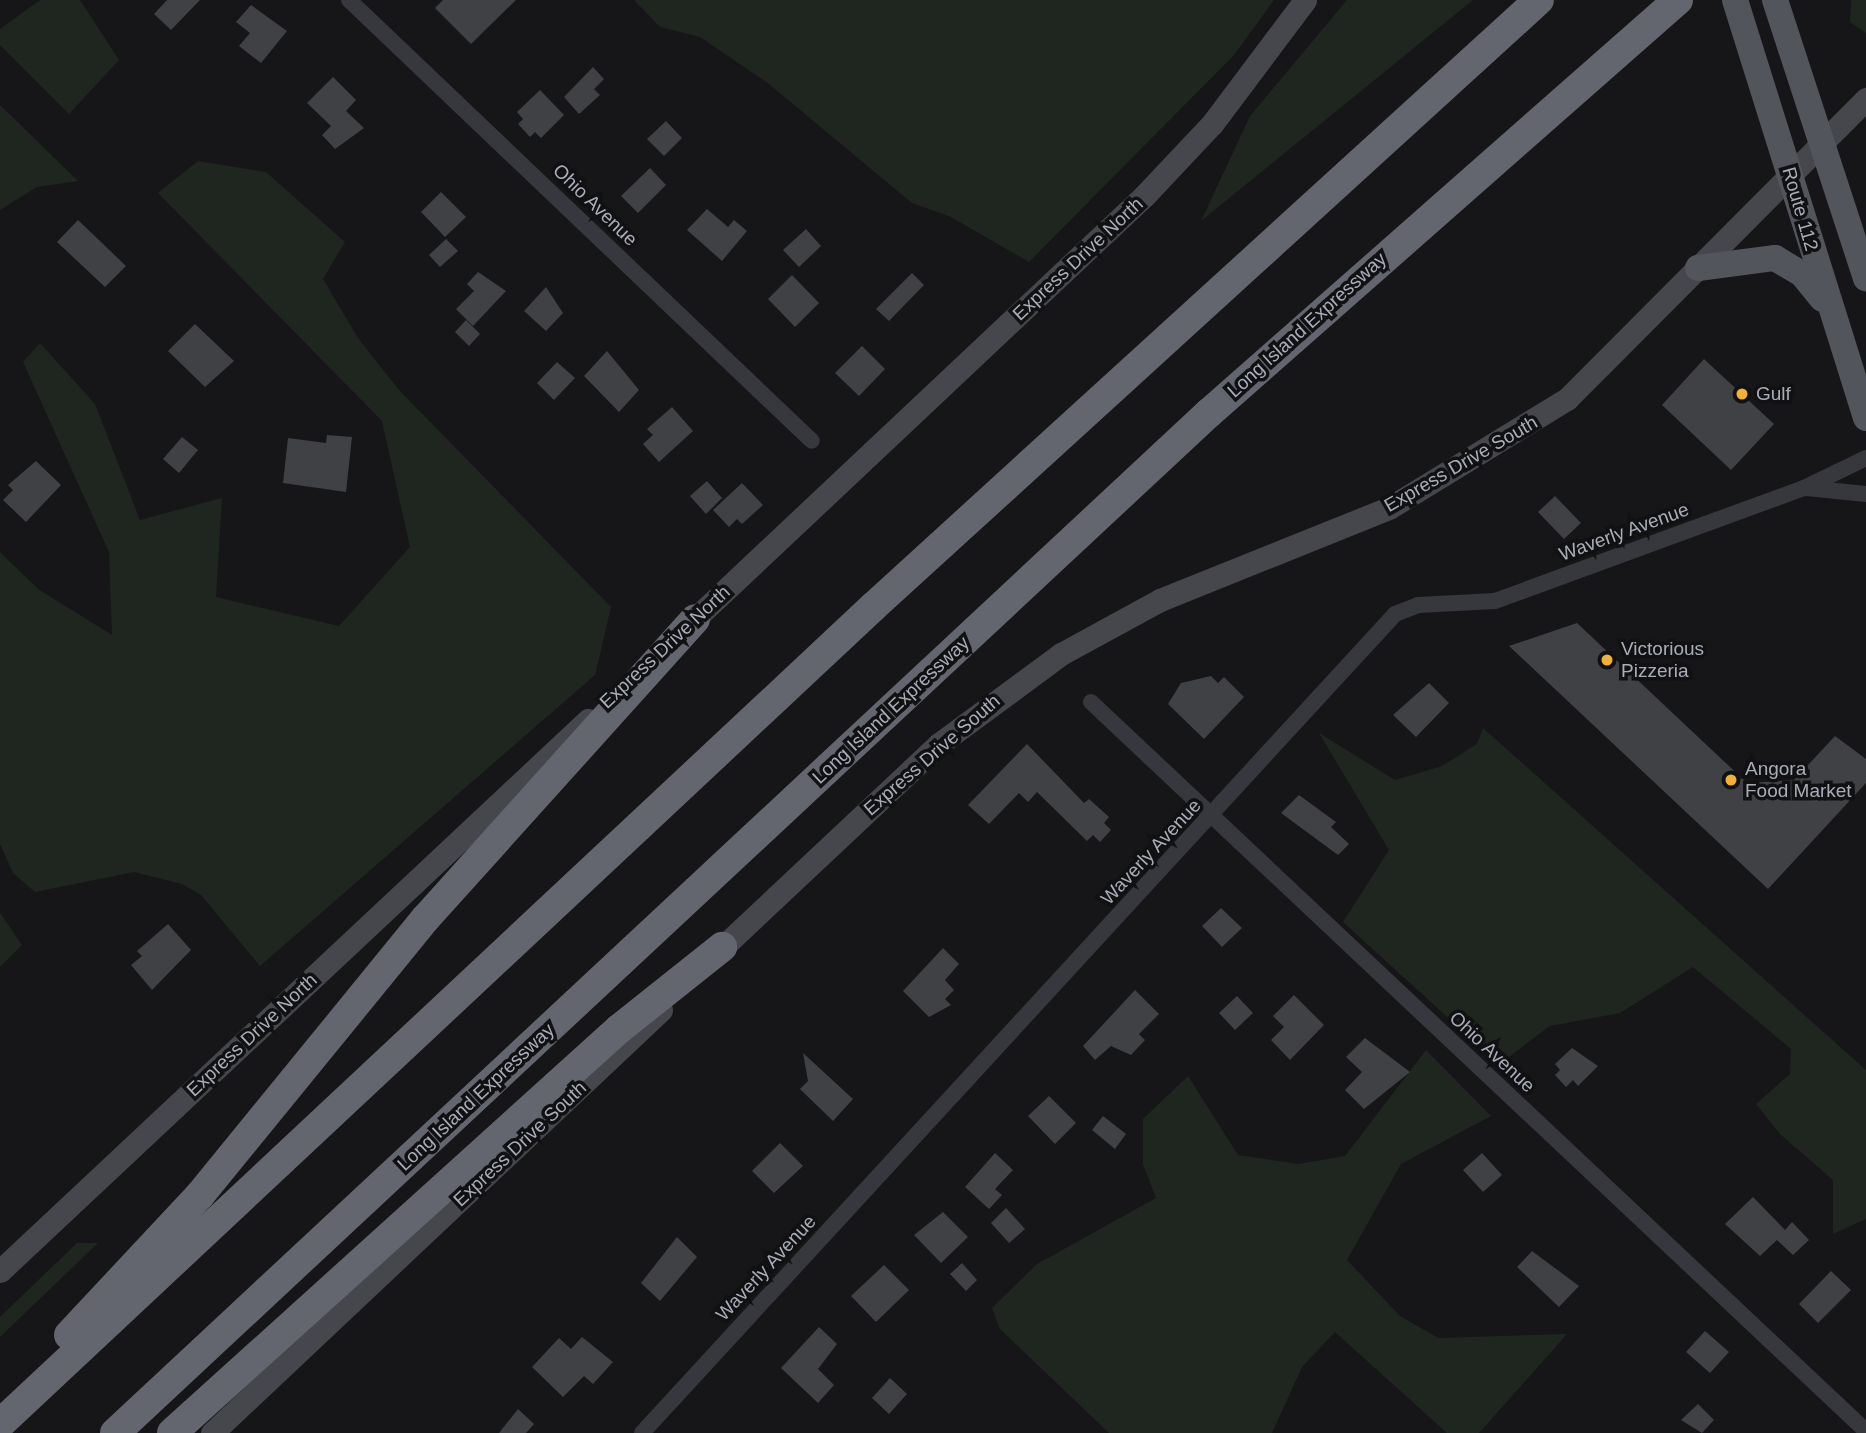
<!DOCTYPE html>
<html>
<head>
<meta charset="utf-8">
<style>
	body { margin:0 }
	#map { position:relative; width:1866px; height:1433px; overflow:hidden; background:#161618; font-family:Helvetica,sans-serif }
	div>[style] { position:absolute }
	.green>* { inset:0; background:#1e261f }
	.building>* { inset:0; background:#404145 }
	.minor>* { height:16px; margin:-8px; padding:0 8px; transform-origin:8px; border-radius:8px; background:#37383d }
	.secondary>* { height:23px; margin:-11.5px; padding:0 11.5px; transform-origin:11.5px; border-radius:11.5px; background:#45474d }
	.primary>* { height:26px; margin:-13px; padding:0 13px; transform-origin:13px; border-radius:13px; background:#53555c }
	.motorway>* { height:30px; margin:-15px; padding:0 15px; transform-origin:15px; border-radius:15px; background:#63666e }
	.dots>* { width:19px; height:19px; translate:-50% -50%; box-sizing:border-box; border:4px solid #111113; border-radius:50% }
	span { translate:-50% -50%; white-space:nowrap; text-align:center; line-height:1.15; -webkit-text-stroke:7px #111113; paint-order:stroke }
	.street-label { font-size:19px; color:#a8adb8 }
	.poi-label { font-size:19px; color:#a8adb8 }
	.left { translate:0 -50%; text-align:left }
</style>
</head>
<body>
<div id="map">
	<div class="green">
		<i style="clip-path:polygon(40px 0,80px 0,119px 60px,69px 114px,0 45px,0 29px)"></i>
		<i style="clip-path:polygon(634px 0,1274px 0,1234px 55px,1029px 262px,951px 217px,912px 203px,769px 84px,700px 37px,660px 27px)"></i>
		<i style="clip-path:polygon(1347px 0,1473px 0,1201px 221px,1250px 116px)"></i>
		<i style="clip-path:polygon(1851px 0,1866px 0,1866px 33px,1850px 22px)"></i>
		<i style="clip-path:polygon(0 105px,78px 181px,37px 187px,0 210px)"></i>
		<i style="clip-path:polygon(198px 161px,266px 172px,345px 242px,323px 279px,358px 338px,399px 390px,611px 607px,595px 675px,260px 966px,201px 895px,182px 884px,134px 872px,35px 892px,13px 873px,0 844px,0 552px,38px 589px,112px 635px,109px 552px,23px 362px,40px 343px,95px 404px,140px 520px,222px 498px,216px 597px,339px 626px,410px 547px,382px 421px,158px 193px)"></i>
		<i style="clip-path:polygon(1483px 728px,1866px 1070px,1866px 1219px,1833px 1234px,1833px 1180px,1780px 1134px,1756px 1104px,1790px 1074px,1791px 1049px,1693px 967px,1620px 1013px,1550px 1026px,1499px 1064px,1343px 922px,1389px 850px,1319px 733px,1395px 780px,1442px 766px,1477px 744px)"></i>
		<i style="clip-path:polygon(0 913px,22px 945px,0 967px)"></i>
		<i style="clip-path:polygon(1426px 1050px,1491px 1116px,1401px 1164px,1347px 1260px,1400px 1316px,1438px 1338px,1567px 1334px,1479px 1433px,1447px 1433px,1335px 1332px,1302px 1367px,1272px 1433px,1109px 1433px,1000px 1329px,992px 1308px,1037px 1264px,1156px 1198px,1143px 1164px,1143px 1119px,1188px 1076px,1238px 1155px,1298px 1164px,1345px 1156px)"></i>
		<i style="clip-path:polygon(77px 1243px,98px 1243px,0 1337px,0 1317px)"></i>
	</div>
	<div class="building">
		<i style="clip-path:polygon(167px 0,200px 0,171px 30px,154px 14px)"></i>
		<i style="clip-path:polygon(443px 0,516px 0,471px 44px,435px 8px)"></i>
		<i style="clip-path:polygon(251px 5px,287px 31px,261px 63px,239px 46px,250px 33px,236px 22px)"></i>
		<i style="clip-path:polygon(593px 67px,604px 79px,594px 89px,600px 95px,579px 114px,564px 97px)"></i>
		<i style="clip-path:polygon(333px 77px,356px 100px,346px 111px,364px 128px,335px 149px,322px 135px,331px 126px,307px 103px)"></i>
		<i style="clip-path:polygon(540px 90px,564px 115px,541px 138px,535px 132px,530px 137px,518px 124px,523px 119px,517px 112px)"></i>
		<i style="clip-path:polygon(666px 121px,682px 138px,664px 156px,647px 139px)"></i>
		<i style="clip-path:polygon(650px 168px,666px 185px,638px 213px,621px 196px)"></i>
		<i style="clip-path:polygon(441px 192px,466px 217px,445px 237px,421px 212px)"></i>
		<i style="clip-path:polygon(707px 209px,728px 227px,734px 220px,747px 231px,722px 261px,687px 230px)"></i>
		<i style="clip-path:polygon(78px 220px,126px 266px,105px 287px,57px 242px)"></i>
		<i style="clip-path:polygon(806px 229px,821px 246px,799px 267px,783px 250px)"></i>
		<i style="clip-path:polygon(446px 239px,458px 251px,440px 267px,429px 255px)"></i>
		<i style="clip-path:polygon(478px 272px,506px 291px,473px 326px,456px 309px,474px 291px,467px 284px)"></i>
		<i style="clip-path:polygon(912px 273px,924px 285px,889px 321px,876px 309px)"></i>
		<i style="clip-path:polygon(792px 275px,819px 303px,795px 327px,768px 299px)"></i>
		<i style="clip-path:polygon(546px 287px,563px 313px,546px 331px,524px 311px)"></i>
		<i style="clip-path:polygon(466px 320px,480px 334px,469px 346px,455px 332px)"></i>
		<i style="clip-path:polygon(195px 324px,234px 361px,205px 387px,168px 351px)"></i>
		<i style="clip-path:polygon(862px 346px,885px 369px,859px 396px,835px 373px)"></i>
		<i style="clip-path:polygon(607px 351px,639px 390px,619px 412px,584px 376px)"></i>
		<i style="clip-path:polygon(1704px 359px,1774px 424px,1731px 470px,1662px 405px)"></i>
		<i style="clip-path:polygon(557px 362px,575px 378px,554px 400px,537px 383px)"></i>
		<i style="clip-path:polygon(672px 407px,693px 431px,659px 462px,643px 444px,653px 435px,647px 429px)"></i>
		<i style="clip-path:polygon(327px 435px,352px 437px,346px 492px,283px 483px,288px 438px,326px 443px)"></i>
		<i style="clip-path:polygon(182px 437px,198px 450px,179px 473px,163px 459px)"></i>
		<i style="clip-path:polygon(36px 461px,61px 485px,26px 522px,3px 500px,13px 490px,8px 485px)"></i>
		<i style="clip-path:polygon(707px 481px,722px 498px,706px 514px,690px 496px)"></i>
		<i style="clip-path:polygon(742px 483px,763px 505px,742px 524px,737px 519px,729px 527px,713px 510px)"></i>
		<i style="clip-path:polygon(1555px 496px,1581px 523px,1564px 539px,1538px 512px)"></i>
		<i style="clip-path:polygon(1577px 623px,1747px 783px,1794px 780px,1835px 736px,1866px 759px,1866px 783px,1768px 889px,1509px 646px)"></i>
		<i style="clip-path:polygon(1211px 676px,1218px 683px,1224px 677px,1244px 697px,1204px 739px,1168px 704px,1181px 683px)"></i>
		<i style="clip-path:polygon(1429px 683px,1449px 703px,1416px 737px,1393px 715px)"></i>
		<i style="clip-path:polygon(1027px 744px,1084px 803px,1089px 799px,1109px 817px,1104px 823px,1111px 830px,1100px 842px,1093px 835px,1087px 841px,1037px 792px,1028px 802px,1019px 793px,989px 824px,968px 805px)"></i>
		<i style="clip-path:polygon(1299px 795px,1336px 822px,1331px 827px,1349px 844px,1338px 855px,1281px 813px)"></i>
		<i style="clip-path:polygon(1221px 908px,1242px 928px,1222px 947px,1202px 926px)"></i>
		<i style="clip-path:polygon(168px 924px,191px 950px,152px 990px,131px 965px,142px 956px,137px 951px)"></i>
		<i style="clip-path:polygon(943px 948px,959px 964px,945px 980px,954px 990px,945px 999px,951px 1005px,929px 1017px,903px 991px)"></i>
		<i style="clip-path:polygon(1135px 990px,1159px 1014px,1139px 1034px,1145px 1040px,1131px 1055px,1111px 1046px,1095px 1060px,1083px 1046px)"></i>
		<i style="clip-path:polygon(1294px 995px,1324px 1025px,1290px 1060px,1271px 1040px,1284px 1027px,1273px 1016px)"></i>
		<i style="clip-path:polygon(1237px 996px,1253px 1013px,1235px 1030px,1219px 1013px)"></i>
		<i style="clip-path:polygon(1365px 1038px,1410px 1072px,1364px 1109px,1345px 1090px,1362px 1072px,1346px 1057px)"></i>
		<i style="clip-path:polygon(1572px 1048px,1598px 1066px,1578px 1086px,1573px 1080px,1566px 1087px,1555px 1075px,1560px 1070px,1555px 1064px)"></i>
		<i style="clip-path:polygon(803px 1053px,853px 1099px,833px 1121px,800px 1089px,808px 1081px)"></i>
		<i style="clip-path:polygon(1049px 1096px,1076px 1123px,1055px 1144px,1028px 1116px)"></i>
		<i style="clip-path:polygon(1103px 1116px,1126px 1134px,1115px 1149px,1092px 1130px)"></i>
		<i style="clip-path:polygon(780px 1143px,803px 1166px,774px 1193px,752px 1171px)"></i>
		<i style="clip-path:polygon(995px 1153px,1013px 1170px,995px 1189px,1002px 1195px,989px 1209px,965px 1187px)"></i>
		<i style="clip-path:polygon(1482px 1153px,1502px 1175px,1483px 1192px,1463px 1170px)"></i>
		<i style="clip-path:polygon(1753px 1197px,1785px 1230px,1792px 1222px,1809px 1240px,1793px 1255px,1777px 1240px,1760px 1256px,1725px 1224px)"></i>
		<i style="clip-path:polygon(1006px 1208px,1025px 1229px,1009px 1243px,991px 1223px)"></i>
		<i style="clip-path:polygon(943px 1212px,968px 1237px,941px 1263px,914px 1235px)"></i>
		<i style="clip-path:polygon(677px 1237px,697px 1257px,660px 1301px,641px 1283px)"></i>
		<i style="clip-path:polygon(1532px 1251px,1579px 1286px,1559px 1307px,1517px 1267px)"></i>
		<i style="clip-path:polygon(962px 1263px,977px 1280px,966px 1291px,950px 1274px)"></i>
		<i style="clip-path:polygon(884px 1265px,909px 1290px,876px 1322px,851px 1296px)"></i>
		<i style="clip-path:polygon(1831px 1271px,1851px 1290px,1818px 1323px,1799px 1304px)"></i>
		<i style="clip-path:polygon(819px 1327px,837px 1344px,818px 1369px,834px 1385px,818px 1403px,781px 1368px)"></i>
		<i style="clip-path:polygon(1705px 1331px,1729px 1352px,1710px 1373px,1686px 1352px)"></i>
		<i style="clip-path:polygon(582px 1337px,613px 1362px,593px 1384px,584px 1376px,563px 1397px,532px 1367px,559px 1338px,571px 1349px)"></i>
		<i style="clip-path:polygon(890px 1378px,907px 1394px,889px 1414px,872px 1398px)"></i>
		<i style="clip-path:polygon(1698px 1404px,1714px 1420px,1702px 1433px,1681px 1420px)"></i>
		<i style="clip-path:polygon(518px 1409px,534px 1424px,526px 1433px,499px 1433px)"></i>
	</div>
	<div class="minor">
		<i style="left:349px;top:0;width:639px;rotate:43.61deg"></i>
		<i style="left:1807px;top:488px;width:59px;rotate:5.8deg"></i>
		<i style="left:1091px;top:702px;width:1064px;rotate:43.25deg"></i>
		<i style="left:642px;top:1433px;width:1113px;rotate:-47.4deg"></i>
		<i style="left:1395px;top:614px;width:25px;rotate:-21deg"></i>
		<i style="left:1418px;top:605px;width:77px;rotate:-3deg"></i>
		<i style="left:1495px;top:601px;width:329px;rotate:-20.1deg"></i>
		<i style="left:1804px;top:488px;width:69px;rotate:-25.8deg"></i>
	</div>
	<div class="secondary">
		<i style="left:684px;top:629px;width:633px;rotate:-43.27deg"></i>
		<i style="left:1145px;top:195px;width:98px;rotate:-46.7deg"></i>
		<i style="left:1212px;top:124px;width:155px;rotate:-53.1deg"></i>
		<i style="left:711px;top:958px;width:313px;rotate:-43.2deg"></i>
		<i style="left:939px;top:744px;width:152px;rotate:-36.4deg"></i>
		<i style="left:1061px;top:654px;width:113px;rotate:-28.6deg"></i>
		<i style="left:1160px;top:600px;width:247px;rotate:-21.9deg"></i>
		<i style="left:1389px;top:508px;width:209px;rotate:-31.5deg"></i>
		<i style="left:1567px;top:399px;width:424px;rotate:-45.1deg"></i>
		<i style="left:0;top:1271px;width:806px;rotate:-43.14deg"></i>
		<i style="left:212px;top:1433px;width:617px;rotate:-43.29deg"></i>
	</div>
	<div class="primary">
		<i style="left:1735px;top:0;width:438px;rotate:72.6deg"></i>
		<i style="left:1775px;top:0;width:293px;rotate:71.9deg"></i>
		<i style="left:1698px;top:268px;width:78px;rotate:-7.4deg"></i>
		<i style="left:1775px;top:258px;width:31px;rotate:31deg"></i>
		<i style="left:1802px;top:274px;width:32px;rotate:51deg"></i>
	</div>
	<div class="motorway">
		<i style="left:69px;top:1335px;width:192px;rotate:-46.9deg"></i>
		<i style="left:200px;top:1195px;width:357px;rotate:-50.8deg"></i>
		<i style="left:426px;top:918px;width:402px;rotate:-48deg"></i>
		<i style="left:0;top:1424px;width:1196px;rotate:-43.1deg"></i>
		<i style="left:873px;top:607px;width:901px;rotate:-42.35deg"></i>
		<i style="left:115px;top:1433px;width:1496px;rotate:-43deg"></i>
		<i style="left:1209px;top:413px;width:625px;rotate:-41.37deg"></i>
		<i style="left:172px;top:1433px;width:603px;rotate:-42.11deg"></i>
		<i style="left:619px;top:1029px;width:132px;rotate:-38.5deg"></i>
	</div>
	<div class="dots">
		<i style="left:1742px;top:394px;background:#f2b134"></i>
		<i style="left:1607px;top:660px;background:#f2b134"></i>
		<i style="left:1731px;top:780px;background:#f2b134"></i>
	</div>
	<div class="street-label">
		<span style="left:595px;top:205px;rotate:44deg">Ohio Avenue</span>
		<span style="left:1800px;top:209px;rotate:74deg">Route 112</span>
		<span style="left:1078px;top:259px;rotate:-43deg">Express Drive North</span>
		<span style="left:1307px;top:325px;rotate:-42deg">Long Island Expressway</span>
		<span style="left:1461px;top:464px;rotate:-30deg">Express Drive South</span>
		<span style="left:1624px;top:532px;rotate:-20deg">Waverly Avenue</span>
		<span style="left:665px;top:647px;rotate:-43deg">Express Drive North</span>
		<span style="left:891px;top:710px;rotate:-43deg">Long Island Expressway</span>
		<span style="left:932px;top:755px;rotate:-41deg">Express Drive South</span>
		<span style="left:1151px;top:852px;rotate:-47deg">Waverly Avenue</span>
		<span style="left:252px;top:1035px;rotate:-43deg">Express Drive North</span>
		<span style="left:1492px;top:1052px;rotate:43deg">Ohio Avenue</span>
		<span style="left:476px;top:1097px;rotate:-43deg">Long Island Expressway</span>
		<span style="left:520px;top:1144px;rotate:-43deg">Express Drive South</span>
		<span style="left:766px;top:1268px;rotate:-47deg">Waverly Avenue</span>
	</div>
	<div class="poi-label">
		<span class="left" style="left:1756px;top:394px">Gulf</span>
		<span class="left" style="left:1621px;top:660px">Victorious<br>Pizzeria</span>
		<span class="left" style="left:1745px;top:780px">Angora<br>Food Market</span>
	</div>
</div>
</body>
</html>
